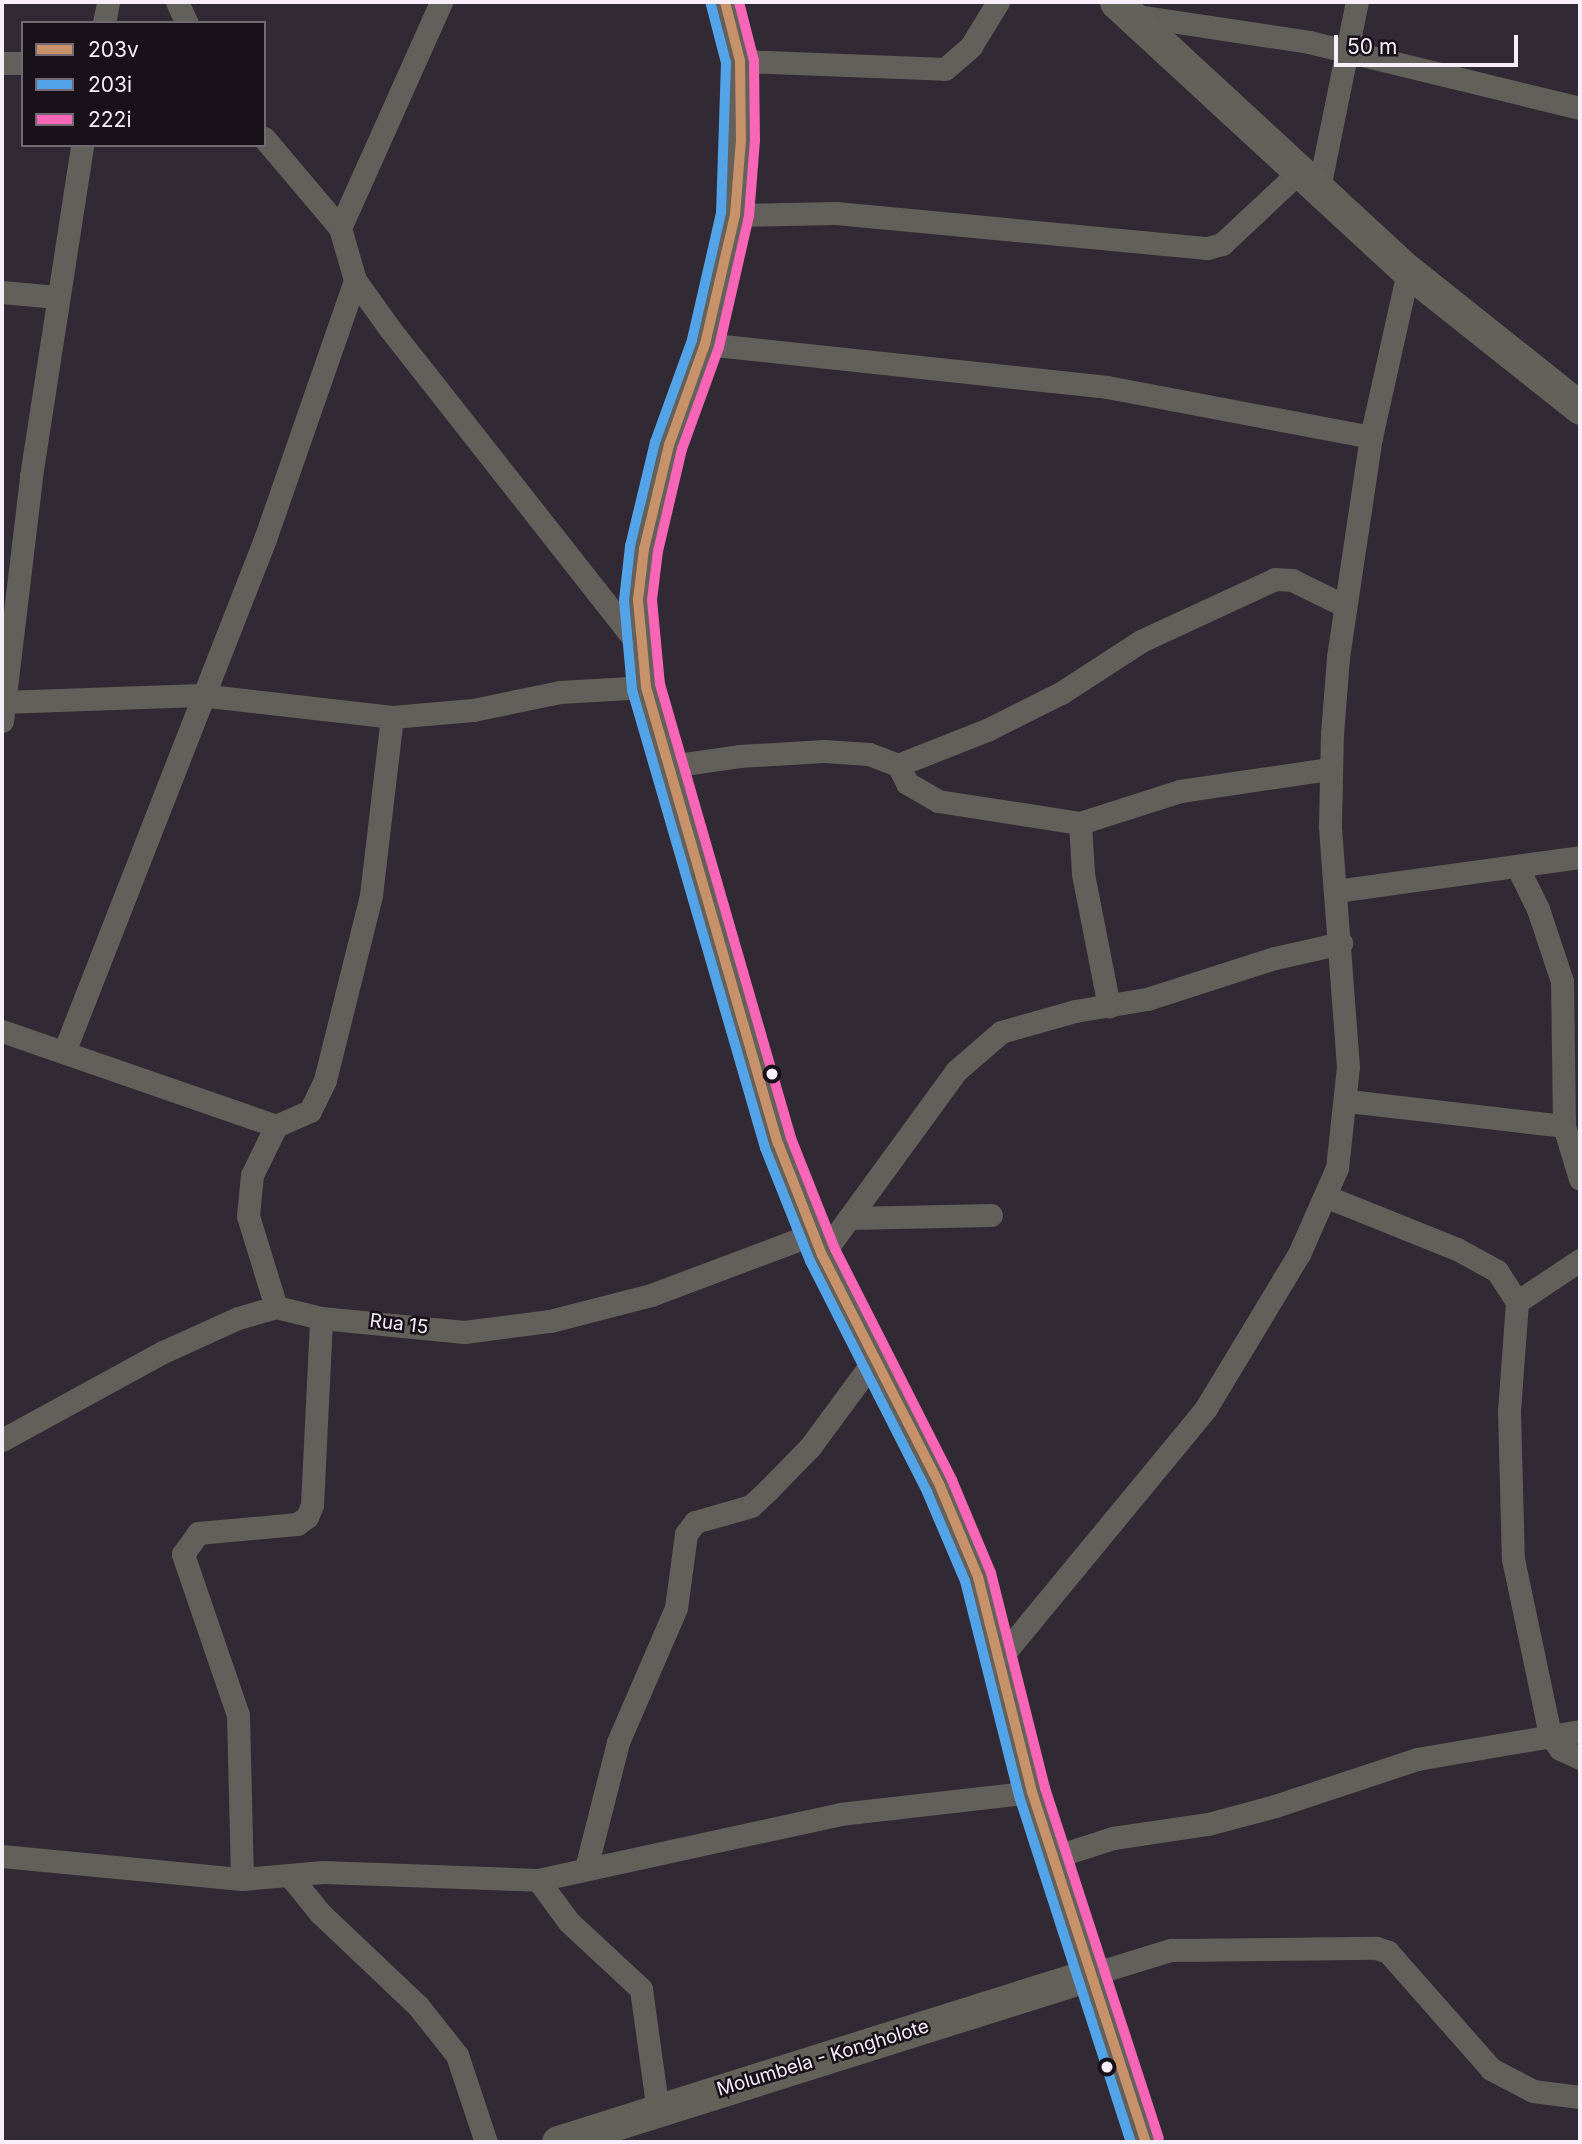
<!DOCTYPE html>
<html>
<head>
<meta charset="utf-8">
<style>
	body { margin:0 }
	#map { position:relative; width:1582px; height:2144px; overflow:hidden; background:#312933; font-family:Inter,sans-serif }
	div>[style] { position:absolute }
	.street>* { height:23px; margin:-11.5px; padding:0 11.5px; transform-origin:11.5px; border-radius:11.5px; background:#635f5a }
	.secondary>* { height:33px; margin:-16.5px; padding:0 16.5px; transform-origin:16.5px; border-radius:16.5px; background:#64605a }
	.bus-1>* { height:10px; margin:-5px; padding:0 5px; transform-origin:5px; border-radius:5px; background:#c7916a }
	.bus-2>* { height:10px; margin:-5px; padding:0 5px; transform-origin:5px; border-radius:5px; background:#53a3e8 }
	.bus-3>* { height:10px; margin:-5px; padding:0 5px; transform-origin:5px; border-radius:5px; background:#fa66b7 }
	.dots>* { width:19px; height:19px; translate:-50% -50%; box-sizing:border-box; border:4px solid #181119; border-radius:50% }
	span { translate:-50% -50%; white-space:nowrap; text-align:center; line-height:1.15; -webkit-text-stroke:5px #181119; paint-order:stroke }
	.street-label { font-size:19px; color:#f8eefa }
	.frame { position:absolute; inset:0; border:4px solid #f8eefa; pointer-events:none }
	.legend { position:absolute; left:21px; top:21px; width:245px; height:126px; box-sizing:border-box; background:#181119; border:2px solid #726973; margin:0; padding:9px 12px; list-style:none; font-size:21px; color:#f8eefa }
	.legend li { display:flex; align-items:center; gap:14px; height:35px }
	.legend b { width:35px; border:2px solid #726973 }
	.scale { position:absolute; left:1334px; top:35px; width:184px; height:32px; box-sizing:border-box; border:4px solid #f8eefa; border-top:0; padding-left:9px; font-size:21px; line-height:24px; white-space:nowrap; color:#f8eefa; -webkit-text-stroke:5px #181119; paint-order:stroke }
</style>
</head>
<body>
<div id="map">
	<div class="street">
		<i style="left:177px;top:2px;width:23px;rotate:65deg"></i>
		<i style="left:1131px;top:15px;width:180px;rotate:8.6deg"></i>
		<i style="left:1309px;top:42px;width:279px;rotate:13.7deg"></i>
		<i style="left:104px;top:23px;width:21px;rotate:-79deg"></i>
		<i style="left:740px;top:61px;width:205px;rotate:2.2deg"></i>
		<i style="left:945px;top:69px;width:35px;rotate:-41deg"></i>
		<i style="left:971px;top:46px;width:52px;rotate:-58.5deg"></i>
		<i style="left:2px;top:63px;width:21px"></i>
		<i style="left:264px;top:138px;width:118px;rotate:49.8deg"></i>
		<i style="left:340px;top:228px;width:54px;rotate:73.9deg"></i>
		<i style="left:355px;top:280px;width:60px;rotate:54.5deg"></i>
		<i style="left:390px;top:329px;width:407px;rotate:51.8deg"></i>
		<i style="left:1319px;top:188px;width:190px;rotate:-78.5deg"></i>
		<i style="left:735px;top:215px;width:101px;rotate:-1.1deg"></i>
		<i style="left:836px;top:213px;width:373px;rotate:5.4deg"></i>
		<i style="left:1207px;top:248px;width:16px;rotate:-15deg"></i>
		<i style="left:1222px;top:244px;width:108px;rotate:-43.1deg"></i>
		<i style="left:340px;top:228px;width:248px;rotate:-65.9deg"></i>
		<i style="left:2px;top:292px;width:55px;rotate:5.2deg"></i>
		<i style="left:705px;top:344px;width:404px;rotate:6.1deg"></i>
		<i style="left:1107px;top:387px;width:269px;rotate:10.7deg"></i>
		<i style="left:2px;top:702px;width:198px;rotate:-2deg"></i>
		<i style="left:200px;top:695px;width:193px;rotate:6.5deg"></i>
		<i style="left:392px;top:717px;width:81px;rotate:-4.9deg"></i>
		<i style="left:473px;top:710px;width:89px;rotate:-11.7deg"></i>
		<i style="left:560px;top:692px;width:86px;rotate:-3.3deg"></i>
		<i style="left:2px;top:721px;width:247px;rotate:-83.2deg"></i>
		<i style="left:31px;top:476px;width:335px;rotate:-81.2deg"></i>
		<i style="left:898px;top:765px;width:20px;rotate:63deg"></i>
		<i style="left:907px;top:783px;width:36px;rotate:30deg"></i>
		<i style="left:938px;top:801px;width:144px;rotate:8.8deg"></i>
		<i style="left:1080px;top:823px;width:105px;rotate:-17.7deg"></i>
		<i style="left:1180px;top:791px;width:151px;rotate:-8.4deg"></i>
		<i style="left:670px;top:766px;width:70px;rotate:-8.2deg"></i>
		<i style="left:739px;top:756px;width:85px;rotate:-3.4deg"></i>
		<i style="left:824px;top:751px;width:45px;rotate:3.8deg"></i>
		<i style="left:869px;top:754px;width:31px;rotate:21deg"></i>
		<i style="left:898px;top:765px;width:96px;rotate:-21.5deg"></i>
		<i style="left:987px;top:730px;width:83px;rotate:-26.6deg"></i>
		<i style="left:1061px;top:693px;width:95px;rotate:-33deg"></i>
		<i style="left:1141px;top:641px;width:148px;rotate:-24.8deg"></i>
		<i style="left:1275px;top:579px;width:17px;rotate:3deg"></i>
		<i style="left:1292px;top:580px;width:59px;rotate:26.1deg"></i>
		<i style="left:1080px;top:823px;width:51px;rotate:86.6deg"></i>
		<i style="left:1083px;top:874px;width:135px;rotate:78.9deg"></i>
		<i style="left:1517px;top:866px;width:48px;rotate:64deg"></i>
		<i style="left:1538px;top:909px;width:76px;rotate:71.6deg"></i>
		<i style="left:1562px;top:981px;width:145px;rotate:89.2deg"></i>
		<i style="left:1564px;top:1126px;width:55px;rotate:73.2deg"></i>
		<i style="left:1336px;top:891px;width:246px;rotate:-7.9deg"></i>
		<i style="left:2px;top:1031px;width:290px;rotate:19.1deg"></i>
		<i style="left:276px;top:1126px;width:37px;rotate:-24deg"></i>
		<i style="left:310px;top:1111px;width:34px;rotate:-64deg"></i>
		<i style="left:325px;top:1080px;width:191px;rotate:-76deg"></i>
		<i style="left:371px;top:895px;width:179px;rotate:-83.3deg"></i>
		<i style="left:64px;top:1052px;width:551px;rotate:-68.6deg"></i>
		<i style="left:265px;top:539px;width:274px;rotate:-70.8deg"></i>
		<i style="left:1348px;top:1101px;width:217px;rotate:6.6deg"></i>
		<i style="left:1325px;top:1196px;width:142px;rotate:21.9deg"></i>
		<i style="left:1457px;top:1249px;width:46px;rotate:28.8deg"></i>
		<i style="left:1497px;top:1271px;width:37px;rotate:57deg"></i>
		<i style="left:1517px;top:1302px;width:109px;rotate:94.2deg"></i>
		<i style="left:1509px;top:1411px;width:148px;rotate:88.5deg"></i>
		<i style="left:1513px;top:1559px;width:180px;rotate:78.1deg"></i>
		<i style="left:1550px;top:1735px;width:17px;rotate:54deg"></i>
		<i style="left:1560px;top:1749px;width:22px;rotate:24deg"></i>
		<i style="left:849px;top:1218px;width:142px;rotate:-1.2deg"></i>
		<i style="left:822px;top:1255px;width:228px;rotate:-53.9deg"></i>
		<i style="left:956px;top:1071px;width:60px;rotate:-40.9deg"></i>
		<i style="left:1001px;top:1032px;width:77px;rotate:-15.8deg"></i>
		<i style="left:1075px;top:1011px;width:73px;rotate:-9.5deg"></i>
		<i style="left:1147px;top:999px;width:134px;rotate:-17.8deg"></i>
		<i style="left:1275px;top:958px;width:68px;rotate:-12.8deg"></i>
		<i style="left:1517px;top:1302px;width:76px;rotate:-33.7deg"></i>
		<i style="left:276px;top:1307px;width:95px;rotate:-107.1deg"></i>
		<i style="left:248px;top:1216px;width:41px;rotate:-84.4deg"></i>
		<i style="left:252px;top:1175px;width:55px;rotate:-63.9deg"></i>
		<i style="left:2px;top:1440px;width:183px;rotate:-28.7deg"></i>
		<i style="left:163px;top:1352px;width:82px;rotate:-24.4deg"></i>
		<i style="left:238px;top:1318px;width:40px;rotate:-16deg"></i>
		<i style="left:276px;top:1307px;width:46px;rotate:13.7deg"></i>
		<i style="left:321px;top:1318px;width:144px;rotate:5.6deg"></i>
		<i style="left:464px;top:1332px;width:87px;rotate:-7.3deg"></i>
		<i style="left:550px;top:1321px;width:104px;rotate:-14.4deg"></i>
		<i style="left:651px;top:1295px;width:173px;rotate:-20.6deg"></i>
		<i style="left:1001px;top:1657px;width:323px;rotate:-50.5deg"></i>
		<i style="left:1206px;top:1408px;width:180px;rotate:-58.9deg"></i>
		<i style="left:1299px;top:1254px;width:94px;rotate:-66.2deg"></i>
		<i style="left:1337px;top:1168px;width:102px;rotate:-83.8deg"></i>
		<i style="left:1348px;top:1067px;width:242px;rotate:-94.3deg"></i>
		<i style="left:1330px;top:826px;width:92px;rotate:-88.8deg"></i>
		<i style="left:1332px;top:734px;width:77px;rotate:-85.5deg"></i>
		<i style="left:1338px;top:657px;width:222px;rotate:-81.5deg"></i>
		<i style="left:1371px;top:437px;width:170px;rotate:-77.4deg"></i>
		<i style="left:2px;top:1856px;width:241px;rotate:5.5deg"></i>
		<i style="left:242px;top:1879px;width:81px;rotate:-4.9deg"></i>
		<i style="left:323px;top:1872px;width:215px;rotate:2.1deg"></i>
		<i style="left:538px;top:1880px;width:309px;rotate:-12.3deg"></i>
		<i style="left:840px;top:1814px;width:193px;rotate:-6.5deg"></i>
		<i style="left:1054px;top:1857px;width:62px;rotate:-17.9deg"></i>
		<i style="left:1113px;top:1838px;width:96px;rotate:-8.4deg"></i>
		<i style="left:1208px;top:1824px;width:69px;rotate:-15deg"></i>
		<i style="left:1275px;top:1806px;width:150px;rotate:-18.3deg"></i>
		<i style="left:1417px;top:1759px;width:165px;rotate:-9.7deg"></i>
		<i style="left:586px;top:1868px;width:130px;rotate:-75.7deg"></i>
		<i style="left:618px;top:1742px;width:146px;rotate:-66.6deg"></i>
		<i style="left:676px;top:1608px;width:75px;rotate:-82.3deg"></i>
		<i style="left:686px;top:1534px;width:15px;rotate:-53deg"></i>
		<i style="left:695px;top:1522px;width:58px;rotate:-15.9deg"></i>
		<i style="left:751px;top:1506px;width:25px;rotate:-43deg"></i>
		<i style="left:769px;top:1489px;width:59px;rotate:-45.7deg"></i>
		<i style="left:810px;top:1447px;width:113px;rotate:-53.6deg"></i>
		<i style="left:290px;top:1876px;width:48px;rotate:51deg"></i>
		<i style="left:320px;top:1913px;width:135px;rotate:43.5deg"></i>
		<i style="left:418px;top:2006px;width:63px;rotate:51.5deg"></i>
		<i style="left:457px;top:2055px;width:92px;rotate:71.6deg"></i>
		<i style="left:242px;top:1879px;width:164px;rotate:-91.4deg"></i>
		<i style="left:238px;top:1715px;width:170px;rotate:-108.9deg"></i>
		<i style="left:183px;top:1554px;width:26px;rotate:-54deg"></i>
		<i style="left:198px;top:1533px;width:99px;rotate:-5.2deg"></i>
		<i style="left:297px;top:1524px;width:12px;rotate:-35deg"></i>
		<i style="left:307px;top:1517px;width:13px;rotate:-67deg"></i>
		<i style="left:312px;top:1505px;width:187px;rotate:-87.2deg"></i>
		<i style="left:538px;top:1880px;width:52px;rotate:53.6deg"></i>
		<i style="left:569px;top:1922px;width:98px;rotate:42.9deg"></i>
		<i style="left:641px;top:1989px;width:123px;rotate:82.1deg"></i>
		<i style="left:1089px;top:1975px;width:86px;rotate:-17deg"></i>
		<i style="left:1171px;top:1950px;width:205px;rotate:-0.6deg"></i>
		<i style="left:1376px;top:1948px;width:13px;rotate:18deg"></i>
		<i style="left:1388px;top:1952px;width:156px;rotate:48.6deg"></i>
		<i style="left:1491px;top:2069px;width:47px;rotate:27.6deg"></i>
		<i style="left:1533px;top:2091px;width:47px;rotate:7.3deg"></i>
		<i style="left:1116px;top:2058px;width:89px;rotate:70.3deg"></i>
	</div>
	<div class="secondary">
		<i style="left:725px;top:2px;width:61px;rotate:75.7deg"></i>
		<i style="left:740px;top:61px;width:79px;rotate:89.3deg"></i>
		<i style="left:741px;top:140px;width:75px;rotate:94.6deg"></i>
		<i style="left:735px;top:215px;width:132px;rotate:103.1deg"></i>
		<i style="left:705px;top:344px;width:107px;rotate:109.6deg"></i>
		<i style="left:669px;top:445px;width:107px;rotate:103.5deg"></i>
		<i style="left:644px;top:549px;width:51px;rotate:96.7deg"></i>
		<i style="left:638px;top:600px;width:87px;rotate:84.7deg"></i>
		<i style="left:646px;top:687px;width:475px;rotate:73.9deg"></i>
		<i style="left:778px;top:1143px;width:120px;rotate:68.6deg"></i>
		<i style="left:822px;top:1255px;width:259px;rotate:62.9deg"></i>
		<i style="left:940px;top:1486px;width:99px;rotate:67.3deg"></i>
		<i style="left:978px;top:1577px;width:222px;rotate:75.9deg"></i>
		<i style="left:1032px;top:1792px;width:279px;rotate:72.5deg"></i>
		<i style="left:1116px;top:2px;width:397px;rotate:42.7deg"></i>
		<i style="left:1408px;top:271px;width:220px;rotate:38.5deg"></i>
		<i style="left:558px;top:2142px;width:557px;rotate:-17.46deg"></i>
	</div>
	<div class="bus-1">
		<i style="left:725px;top:2px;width:61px;rotate:75.7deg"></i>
		<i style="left:740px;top:61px;width:79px;rotate:89.3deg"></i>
		<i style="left:741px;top:140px;width:75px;rotate:94.6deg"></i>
		<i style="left:735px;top:215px;width:132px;rotate:103.1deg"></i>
		<i style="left:705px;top:344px;width:107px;rotate:109.6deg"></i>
		<i style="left:669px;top:445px;width:107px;rotate:103.5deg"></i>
		<i style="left:644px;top:549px;width:51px;rotate:96.7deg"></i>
		<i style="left:638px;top:600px;width:87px;rotate:84.7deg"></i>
		<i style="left:646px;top:687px;width:475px;rotate:73.9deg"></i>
		<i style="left:778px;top:1143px;width:120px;rotate:68.6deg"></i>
		<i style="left:822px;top:1255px;width:259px;rotate:62.9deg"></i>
		<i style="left:940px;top:1486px;width:99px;rotate:67.3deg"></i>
		<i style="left:978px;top:1577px;width:222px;rotate:75.9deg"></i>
		<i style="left:1032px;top:1792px;width:368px;rotate:72deg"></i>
	</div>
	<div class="bus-2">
		<i style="left:711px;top:5px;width:60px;rotate:75.5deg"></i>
		<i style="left:726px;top:63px;width:150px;rotate:91.9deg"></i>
		<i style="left:721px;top:213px;width:130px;rotate:102.9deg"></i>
		<i style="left:692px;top:340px;width:109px;rotate:109.9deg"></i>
		<i style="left:655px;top:442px;width:107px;rotate:103.5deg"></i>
		<i style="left:630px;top:546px;width:54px;rotate:96.3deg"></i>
		<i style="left:624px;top:600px;width:90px;rotate:84.9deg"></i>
		<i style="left:632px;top:690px;width:477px;rotate:73.8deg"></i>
		<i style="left:765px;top:1148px;width:122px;rotate:68.3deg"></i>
		<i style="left:810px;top:1261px;width:259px;rotate:63.1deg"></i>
		<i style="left:927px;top:1492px;width:97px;rotate:66.9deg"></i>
		<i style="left:965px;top:1581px;width:222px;rotate:75.9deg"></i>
		<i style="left:1019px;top:1796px;width:364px;rotate:72.1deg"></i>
	</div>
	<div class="bus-3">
		<i style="left:739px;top:2px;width:61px;rotate:75.7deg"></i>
		<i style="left:754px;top:61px;width:79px;rotate:89.3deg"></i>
		<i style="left:755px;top:140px;width:76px;rotate:94.5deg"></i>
		<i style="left:749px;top:216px;width:134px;rotate:102.9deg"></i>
		<i style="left:719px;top:347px;width:109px;rotate:109.9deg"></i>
		<i style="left:682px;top:449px;width:105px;rotate:103.2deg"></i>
		<i style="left:658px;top:551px;width:49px;rotate:97deg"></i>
		<i style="left:652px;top:600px;width:84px;rotate:84.6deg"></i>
		<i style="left:660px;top:684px;width:473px;rotate:73.9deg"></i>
		<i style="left:791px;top:1138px;width:119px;rotate:68.4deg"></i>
		<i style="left:835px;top:1249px;width:259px;rotate:63.1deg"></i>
		<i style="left:952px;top:1480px;width:101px;rotate:67.2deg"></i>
		<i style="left:991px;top:1573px;width:222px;rotate:75.9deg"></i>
		<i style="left:1045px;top:1788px;width:368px;rotate:72deg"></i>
	</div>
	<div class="dots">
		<i style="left:772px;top:1074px;background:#f8eefa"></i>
		<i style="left:1107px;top:2067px;background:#f8eefa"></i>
	</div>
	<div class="street-label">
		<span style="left:399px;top:1324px;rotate:7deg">Rua 15</span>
		<span style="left:823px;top:2058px;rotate:-17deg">Molumbela - Kongholote</span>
	</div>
	<div class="frame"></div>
	<ul class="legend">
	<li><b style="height:9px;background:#c7916a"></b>203v</li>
	<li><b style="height:9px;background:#53a3e8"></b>203i</li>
	<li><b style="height:9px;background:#fa66b7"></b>222i</li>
	</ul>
	<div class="scale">50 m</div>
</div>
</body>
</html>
